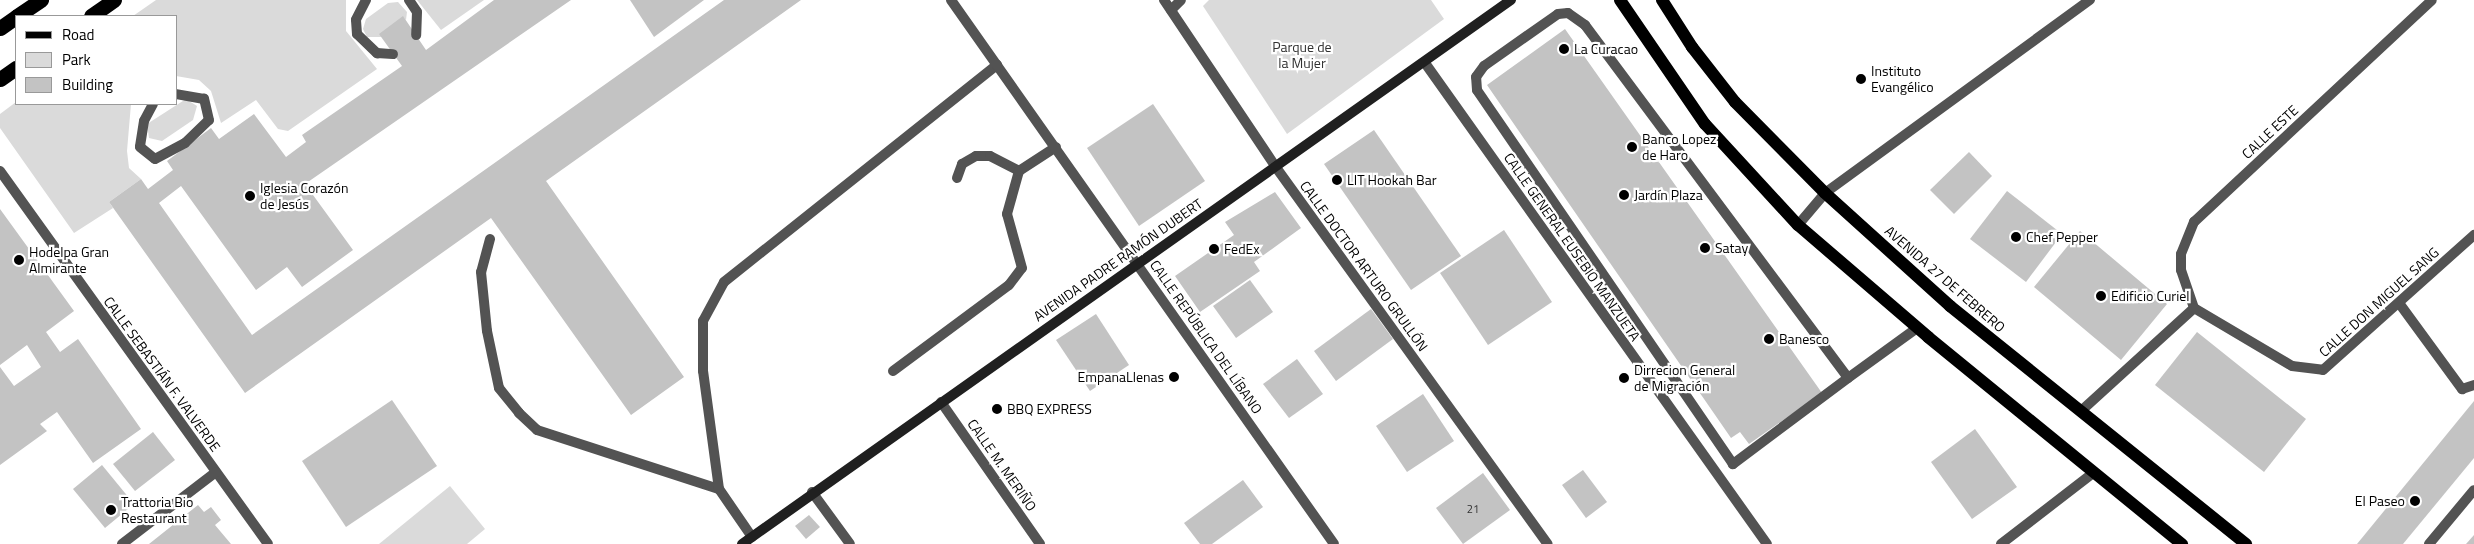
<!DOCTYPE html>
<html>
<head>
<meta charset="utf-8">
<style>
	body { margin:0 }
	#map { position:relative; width:2474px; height:544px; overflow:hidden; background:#fff; font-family:"Titillium Web",sans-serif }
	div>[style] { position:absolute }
	.green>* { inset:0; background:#dadada }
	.building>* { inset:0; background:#c3c3c3 }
	.lane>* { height:10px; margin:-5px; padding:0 5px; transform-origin:5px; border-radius:5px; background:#535353 }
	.street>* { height:10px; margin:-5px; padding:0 5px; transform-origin:5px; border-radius:5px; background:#535353 }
	.secondary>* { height:10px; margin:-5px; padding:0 5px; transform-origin:5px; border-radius:5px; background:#202020 }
	.primary>* { height:12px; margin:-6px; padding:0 6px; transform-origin:6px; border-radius:6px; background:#000 }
	.highway>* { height:15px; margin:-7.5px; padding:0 7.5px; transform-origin:7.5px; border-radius:7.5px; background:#000 }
	.dots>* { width:14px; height:14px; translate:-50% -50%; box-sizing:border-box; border:2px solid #fff; border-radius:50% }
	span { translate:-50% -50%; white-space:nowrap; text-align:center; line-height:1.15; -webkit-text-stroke:4.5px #fff; paint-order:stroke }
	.number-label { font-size:11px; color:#313131 }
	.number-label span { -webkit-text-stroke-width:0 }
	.park-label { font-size:14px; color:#313131 }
	.poi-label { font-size:14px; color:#000 }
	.left { translate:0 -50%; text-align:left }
	.right { translate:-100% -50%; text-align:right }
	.street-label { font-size:14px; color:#000 }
	.legend { position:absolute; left:15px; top:15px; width:162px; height:90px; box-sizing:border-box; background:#fff; border:1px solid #999; margin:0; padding:6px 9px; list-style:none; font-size:15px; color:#000 }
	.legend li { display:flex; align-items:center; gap:10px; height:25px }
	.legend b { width:25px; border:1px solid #999 }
</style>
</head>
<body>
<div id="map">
	<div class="green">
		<i style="clip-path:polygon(156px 0,346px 0,346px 31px,377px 69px,288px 131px,278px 129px,256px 100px,221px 123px,211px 91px,199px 80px,176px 76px,176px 16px,133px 16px)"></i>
		<i style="clip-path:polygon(417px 0,484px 0,441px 30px)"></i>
		<i style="clip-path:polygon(1209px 0,1431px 0,1444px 19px,1287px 134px,1203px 6px)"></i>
		<i style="clip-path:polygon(398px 2px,407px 12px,406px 20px,403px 17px,382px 37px,367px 37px,363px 29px,366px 19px,388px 3px)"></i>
		<i style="clip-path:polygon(186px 99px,197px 106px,193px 120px,162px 141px,149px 138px,147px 124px)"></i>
		<i style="clip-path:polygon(16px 102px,131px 104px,127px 151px,129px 168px,141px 179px,109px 202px,113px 208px,74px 233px,0 128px,0 114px)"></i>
		<i style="clip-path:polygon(450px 486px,485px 529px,467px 544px,379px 544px)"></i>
	</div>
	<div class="building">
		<i style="clip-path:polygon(494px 0,571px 0,305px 184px,353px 250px,302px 287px,287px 267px,256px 290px,181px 186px,159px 203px,252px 335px,724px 0,801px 0,546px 181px,684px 377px,631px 415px,491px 218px,245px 393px,109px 202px,141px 179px,148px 189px,173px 170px,167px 161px,211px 128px,219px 139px,254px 114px,286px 157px,306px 142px,302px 135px,402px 66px,379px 34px,403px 16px,426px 50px)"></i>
		<i style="clip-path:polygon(630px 0,704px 0,654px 37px)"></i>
		<i style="clip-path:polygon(1565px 29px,1822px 393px,1749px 444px,1740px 432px,1731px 438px,1487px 85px)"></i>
		<i style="clip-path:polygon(1153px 104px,1205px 181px,1139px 226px,1087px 148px)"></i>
		<i style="clip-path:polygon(1374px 130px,1461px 256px,1411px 290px,1324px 164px)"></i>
		<i style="clip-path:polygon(1969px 152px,1992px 176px,1954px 214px,1930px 190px)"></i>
		<i style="clip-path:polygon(2007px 191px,2062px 234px,2026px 282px,1970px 239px)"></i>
		<i style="clip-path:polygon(1275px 192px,1301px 228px,1254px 262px,1260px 271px,1200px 312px,1175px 276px,1234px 235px,1225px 222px)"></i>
		<i style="clip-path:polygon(0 209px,74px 311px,46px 332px,60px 352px,78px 339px,141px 429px,93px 463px,57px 412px,40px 424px,47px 431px,0 465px,0 367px,14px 386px,41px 367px,27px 345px,0 365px)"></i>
		<i style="clip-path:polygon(1504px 230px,1552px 302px,1488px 345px,1440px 273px)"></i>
		<i style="clip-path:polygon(2080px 231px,2167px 304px,2121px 360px,2034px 287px)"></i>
		<i style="clip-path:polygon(1250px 280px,1273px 312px,1236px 338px,1213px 306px)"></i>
		<i style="clip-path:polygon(1371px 309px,1393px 339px,1336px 381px,1314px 351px)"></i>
		<i style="clip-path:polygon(1096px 314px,1129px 365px,1090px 391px,1056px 340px)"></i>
		<i style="clip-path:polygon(2197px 332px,2306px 419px,2264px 472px,2155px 385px)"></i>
		<i style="clip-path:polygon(1297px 359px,1323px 394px,1289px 418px,1263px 384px)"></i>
		<i style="clip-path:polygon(1423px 394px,1454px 441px,1407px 472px,1376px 426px)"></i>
		<i style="clip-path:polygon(392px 400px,437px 466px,346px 527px,302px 461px)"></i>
		<i style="clip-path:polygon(2474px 401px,2474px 458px,2403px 544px,2357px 544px)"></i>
		<i style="clip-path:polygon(1975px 429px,2017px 487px,1972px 519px,1931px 462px)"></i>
		<i style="clip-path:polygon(153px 432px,175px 460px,135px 491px,113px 464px)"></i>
		<i style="clip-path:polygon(102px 465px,134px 504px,105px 528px,73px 489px)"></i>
		<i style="clip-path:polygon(1583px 470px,1607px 502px,1586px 518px,1562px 485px)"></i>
		<i style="clip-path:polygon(1483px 473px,1510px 510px,1463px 544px,1436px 508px)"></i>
		<i style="clip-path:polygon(1243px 480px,1263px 507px,1212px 544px,1200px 544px,1184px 523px)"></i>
		<i style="clip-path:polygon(198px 505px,204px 512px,211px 507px,221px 520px,215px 525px,231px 544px,149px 544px)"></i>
		<i style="clip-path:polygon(809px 515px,820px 527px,806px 539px,795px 526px)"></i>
		<i style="clip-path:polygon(2474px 535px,2474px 544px,2466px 544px)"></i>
	</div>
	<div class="lane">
		<i style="left:366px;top:0;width:22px;rotate:117deg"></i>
		<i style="left:356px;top:20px;width:14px;rotate:86deg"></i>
		<i style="left:357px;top:34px;width:28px;rotate:44deg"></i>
		<i style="left:377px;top:53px;width:16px;rotate:4deg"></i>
		<i style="left:409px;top:0;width:14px;rotate:56deg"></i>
		<i style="left:417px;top:12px;width:23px;rotate:92deg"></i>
		<i style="left:1568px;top:13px;width:21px;rotate:35deg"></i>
		<i style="left:1585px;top:25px;width:440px;rotate:53.3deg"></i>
		<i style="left:1848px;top:378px;width:144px;rotate:143.2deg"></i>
		<i style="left:1733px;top:464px;width:453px;rotate:-124.4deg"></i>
		<i style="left:1477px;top:90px;width:13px;rotate:-94deg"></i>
		<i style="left:1476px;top:77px;width:14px;rotate:-54deg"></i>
		<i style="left:1484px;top:66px;width:90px;rotate:-35.1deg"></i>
		<i style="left:1558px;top:14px;width:10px;rotate:-6deg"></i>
		<i style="left:153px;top:104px;width:19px;rotate:118deg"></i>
		<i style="left:144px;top:121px;width:26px;rotate:99deg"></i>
		<i style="left:140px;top:147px;width:19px;rotate:39deg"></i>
		<i style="left:155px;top:159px;width:34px;rotate:-28deg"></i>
		<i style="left:185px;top:143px;width:33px;rotate:-44deg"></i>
		<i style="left:209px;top:120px;width:22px;rotate:-103deg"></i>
		<i style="left:204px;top:99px;width:28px;rotate:-170deg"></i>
		<i style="left:957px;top:178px;width:15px;rotate:-70deg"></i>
		<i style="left:962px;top:164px;width:16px;rotate:-30deg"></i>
		<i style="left:976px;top:156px;width:14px"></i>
		<i style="left:990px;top:156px;width:33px;rotate:27deg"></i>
		<i style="left:490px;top:239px;width:34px;rotate:105deg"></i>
		<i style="left:481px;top:272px;width:59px;rotate:84.2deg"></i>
		<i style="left:487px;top:331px;width:58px;rotate:78.1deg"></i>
		<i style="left:499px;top:388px;width:32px;rotate:51deg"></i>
		<i style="left:519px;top:413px;width:25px;rotate:43deg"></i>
		<i style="left:537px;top:430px;width:191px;rotate:18deg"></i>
		<i style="left:893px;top:371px;width:144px;rotate:-36.6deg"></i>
		<i style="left:1009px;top:285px;width:21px;rotate:-53deg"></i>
		<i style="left:1022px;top:268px;width:56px;rotate:-105.5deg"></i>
		<i style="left:1007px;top:214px;width:45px;rotate:-74.4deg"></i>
		<i style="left:1019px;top:171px;width:44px;rotate:-33deg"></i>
		<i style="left:1848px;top:378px;width:85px;rotate:-35.9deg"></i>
		<i style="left:752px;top:537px;width:58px;rotate:-124.5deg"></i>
		<i style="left:719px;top:489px;width:119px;rotate:-97.7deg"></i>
		<i style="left:703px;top:371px;width:50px;rotate:-90deg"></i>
		<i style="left:703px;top:321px;width:44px;rotate:-61.7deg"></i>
		<i style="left:724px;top:282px;width:349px;rotate:-38.5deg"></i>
		<i style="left:2429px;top:544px;width:70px;rotate:-50.2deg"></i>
	</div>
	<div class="street">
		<i style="left:951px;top:0;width:665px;rotate:54.85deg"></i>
		<i style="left:1164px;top:0;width:200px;rotate:56.2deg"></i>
		<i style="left:1275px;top:166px;width:466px;rotate:54.2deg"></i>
		<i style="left:1171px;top:10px;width:14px;rotate:-45deg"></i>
		<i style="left:1425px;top:63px;width:590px;rotate:54.59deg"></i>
		<i style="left:0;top:171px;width:459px;rotate:54.3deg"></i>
		<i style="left:1798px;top:225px;width:42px;rotate:-49.8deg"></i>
		<i style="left:1825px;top:193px;width:328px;rotate:-36.1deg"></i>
		<i style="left:2399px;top:303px;width:107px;rotate:53.8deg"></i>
		<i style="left:2462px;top:389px;width:13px;rotate:-18deg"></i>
		<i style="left:2194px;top:308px;width:40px;rotate:-108.9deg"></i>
		<i style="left:2181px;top:270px;width:16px;rotate:-90deg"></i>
		<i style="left:2181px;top:254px;width:35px;rotate:-68deg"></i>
		<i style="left:2194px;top:222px;width:325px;rotate:-43deg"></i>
		<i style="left:941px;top:402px;width:173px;rotate:55.1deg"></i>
		<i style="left:2081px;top:411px;width:153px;rotate:-42.3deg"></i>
		<i style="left:2194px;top:308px;width:114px;rotate:30.6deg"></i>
		<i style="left:2292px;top:366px;width:31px;rotate:7deg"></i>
		<i style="left:2323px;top:370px;width:203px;rotate:-41.8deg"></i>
		<i style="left:812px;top:492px;width:64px;rotate:53.8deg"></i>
		<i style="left:122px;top:544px;width:118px;rotate:-37.5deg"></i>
		<i style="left:2001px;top:544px;width:115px;rotate:-37.6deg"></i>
	</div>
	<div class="secondary">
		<i style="left:742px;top:544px;width:942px;rotate:-35.28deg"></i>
	</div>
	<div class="primary">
		<i style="left:1620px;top:0;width:150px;rotate:55.6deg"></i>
		<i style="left:1705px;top:124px;width:137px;rotate:47.4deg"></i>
		<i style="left:1798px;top:225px;width:172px;rotate:40.7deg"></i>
		<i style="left:1928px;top:337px;width:328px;rotate:39.2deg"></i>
		<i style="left:1662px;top:0;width:56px;rotate:57.4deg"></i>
		<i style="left:1692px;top:47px;width:70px;rotate:52deg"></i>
		<i style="left:1735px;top:102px;width:128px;rotate:45.3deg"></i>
		<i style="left:1825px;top:193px;width:169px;rotate:42.1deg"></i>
		<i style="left:1950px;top:306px;width:380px;rotate:38.8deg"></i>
	</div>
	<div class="highway">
		<i style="left:17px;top:16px;width:29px;rotate:-34deg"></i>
		<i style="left:91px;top:16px;width:28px;rotate:-35deg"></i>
		<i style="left:0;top:28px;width:19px;rotate:-35deg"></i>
		<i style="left:0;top:79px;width:19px;rotate:-35deg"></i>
	</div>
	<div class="dots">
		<i style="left:1564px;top:49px;background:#000"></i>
		<i style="left:1861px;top:79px;background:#000"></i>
		<i style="left:1632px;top:147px;background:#000"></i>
		<i style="left:1337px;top:180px;background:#000"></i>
		<i style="left:1624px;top:195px;background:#000"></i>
		<i style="left:250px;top:196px;background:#000"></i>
		<i style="left:2016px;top:237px;background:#000"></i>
		<i style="left:1705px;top:248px;background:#000"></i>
		<i style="left:1214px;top:249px;background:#000"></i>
		<i style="left:19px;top:260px;background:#000"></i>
		<i style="left:2101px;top:296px;background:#000"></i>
		<i style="left:1769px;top:339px;background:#000"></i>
		<i style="left:1174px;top:377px;background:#000"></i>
		<i style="left:1624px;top:378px;background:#000"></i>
		<i style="left:997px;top:409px;background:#000"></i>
		<i style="left:2415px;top:501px;background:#000"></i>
		<i style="left:111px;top:510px;background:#000"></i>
	</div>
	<div class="number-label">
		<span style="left:1473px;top:509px">21</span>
	</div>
	<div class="park-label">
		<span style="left:1302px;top:55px">Parque de<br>la Mujer</span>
	</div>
	<div class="poi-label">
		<span class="left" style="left:1574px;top:49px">La Curacao</span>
		<span class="left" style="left:1871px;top:79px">Instituto<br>Evangélico</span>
		<span class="left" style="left:1642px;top:147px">Banco Lopez<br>de Haro</span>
		<span class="left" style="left:1347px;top:180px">LIT Hookah Bar</span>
		<span class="left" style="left:260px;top:196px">Iglesia Corazón<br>de Jesús</span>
		<span class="left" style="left:1634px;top:195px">Jardín Plaza</span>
		<span class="left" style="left:2026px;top:237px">Chef Pepper</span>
		<span class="left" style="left:1715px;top:248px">Satay</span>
		<span class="left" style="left:1224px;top:249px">FedEx</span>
		<span class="left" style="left:29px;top:260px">Hodelpa Gran<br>Almirante</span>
		<span class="left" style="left:2111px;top:296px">Edificio Curiel</span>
		<span class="left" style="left:1779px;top:339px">Banesco</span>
		<span class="left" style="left:1634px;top:378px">Dirrecion General<br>de Migración</span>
		<span class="right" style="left:1164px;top:377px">EmpanaLlenas</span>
		<span class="left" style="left:1007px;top:409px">BBQ EXPRESS</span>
		<span class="right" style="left:2405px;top:501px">El Paseo</span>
		<span class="left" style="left:121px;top:510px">Trattoria Bio<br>Restaurant</span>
	</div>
	<div class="street-label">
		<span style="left:2270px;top:132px;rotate:-43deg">CALLE ESTE</span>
		<span style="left:1572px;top:247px;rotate:55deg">CALLE GENERAL EUSEBIO MANZUETA</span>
		<span style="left:1118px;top:260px;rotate:-35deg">AVENIDA PADRE RAMÓN DUBERT</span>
		<span style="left:1364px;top:266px;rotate:54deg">CALLE DOCTOR ARTURO GRULLÓN</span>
		<span style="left:1945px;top:279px;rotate:41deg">AVENIDA 27 DE FEBRERO</span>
		<span style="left:2379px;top:302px;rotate:-42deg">CALLE DON MIGUEL SANG</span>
		<span style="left:1206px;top:337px;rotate:55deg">CALLE REPÚBLICA DEL LÍBANO</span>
		<span style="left:162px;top:374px;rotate:54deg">CALLE SEBASTIÁN F. VALVERDE</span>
		<span style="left:1002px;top:465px;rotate:55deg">CALLE M. MERIÑO</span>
	</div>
	<ul class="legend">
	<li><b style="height:6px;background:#000"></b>Road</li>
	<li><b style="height:14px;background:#dadada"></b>Park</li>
	<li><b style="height:14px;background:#c3c3c3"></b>Building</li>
	</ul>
</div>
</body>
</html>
